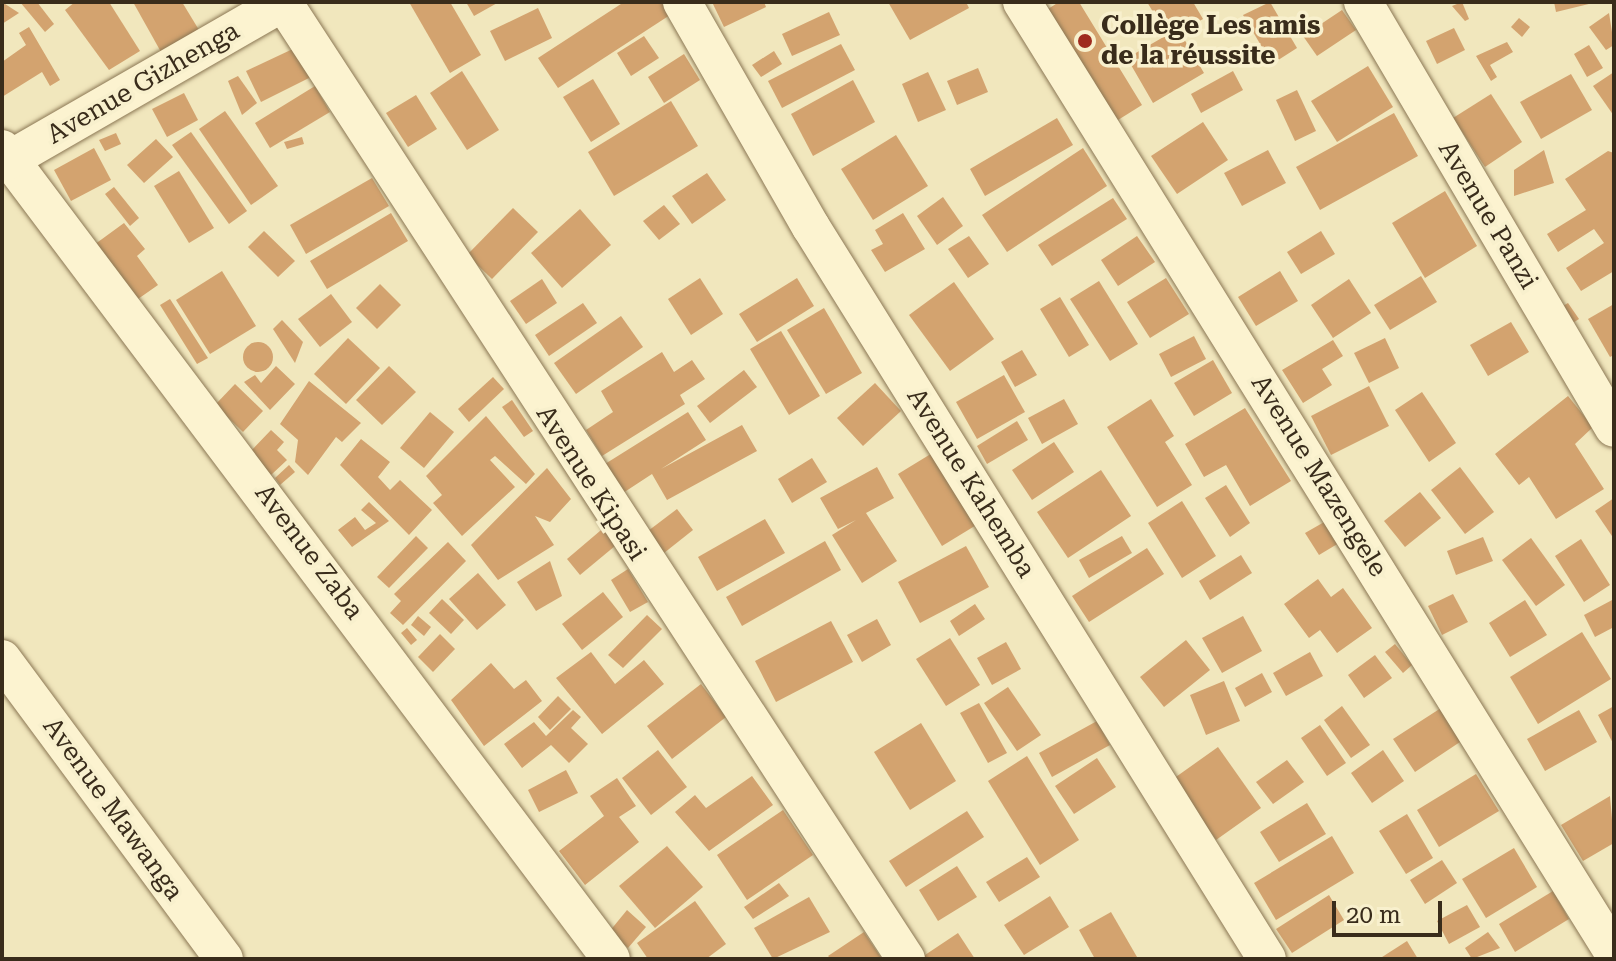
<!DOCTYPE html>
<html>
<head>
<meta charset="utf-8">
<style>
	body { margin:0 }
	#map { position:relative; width:1616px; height:961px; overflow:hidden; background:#f1e7bd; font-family:"Roboto Serif",serif }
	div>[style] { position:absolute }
	.building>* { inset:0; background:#d3a36f }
	.round { border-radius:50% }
	.roads { filter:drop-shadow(0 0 2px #8b7754) drop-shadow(0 0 2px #8b7754) }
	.minor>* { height:38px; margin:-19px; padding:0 19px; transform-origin:19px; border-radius:19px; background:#fcf3d0 }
	.dots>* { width:22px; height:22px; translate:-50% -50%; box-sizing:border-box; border:4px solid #f8f0cd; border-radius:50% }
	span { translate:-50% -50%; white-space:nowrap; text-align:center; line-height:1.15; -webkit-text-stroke:7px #f8f0cd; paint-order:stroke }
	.poi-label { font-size:26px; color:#392c1b; font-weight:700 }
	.left { translate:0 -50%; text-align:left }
	.street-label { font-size:26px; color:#392c1b }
	.frame { position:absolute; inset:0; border:4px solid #392c1b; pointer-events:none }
	.scale { position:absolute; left:1332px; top:901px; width:110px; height:36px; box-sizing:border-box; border:4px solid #392c1b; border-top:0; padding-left:10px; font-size:24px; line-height:28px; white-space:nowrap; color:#392c1b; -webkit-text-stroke:6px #f8f0cd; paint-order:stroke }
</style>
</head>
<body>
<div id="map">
	<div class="building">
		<i style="clip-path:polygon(2px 2px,19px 13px,2px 24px)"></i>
		<i style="clip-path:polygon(20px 2px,37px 2px,54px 24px,45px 32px)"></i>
		<i style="clip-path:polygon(75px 2px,109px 2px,140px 51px,109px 70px,65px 10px)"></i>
		<i style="clip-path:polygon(133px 2px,182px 2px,199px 30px,161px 52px)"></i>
		<i style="clip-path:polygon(409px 2px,450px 2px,481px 55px,450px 73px)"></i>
		<i style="clip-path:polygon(466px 2px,499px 2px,474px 16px)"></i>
		<i style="clip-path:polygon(624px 2px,661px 2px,670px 15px,558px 88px,538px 58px)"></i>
		<i style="clip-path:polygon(712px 2px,764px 2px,766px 7px,724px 27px)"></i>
		<i style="clip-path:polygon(888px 2px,966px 2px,969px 8px,910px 40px)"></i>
		<i style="clip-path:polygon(1059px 2px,1079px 2px,1142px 105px,1110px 125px,1087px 88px,1095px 83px,1048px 9px)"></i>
		<i style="clip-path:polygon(1147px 2px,1193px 2px,1203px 19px,1180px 32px,1204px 73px,1153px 103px,1127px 58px,1167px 35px)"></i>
		<i style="clip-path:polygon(1270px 2px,1297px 48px,1272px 64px,1243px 15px)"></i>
		<i style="clip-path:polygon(1462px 2px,1469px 19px,1465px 21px,1452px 6px)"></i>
		<i style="clip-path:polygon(1554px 2px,1593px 2px,1593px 3px,1556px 12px)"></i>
		<i style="clip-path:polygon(538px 8px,552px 38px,505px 61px,490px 31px)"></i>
		<i style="clip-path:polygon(1342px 10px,1356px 30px,1317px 56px,1303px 36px)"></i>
		<i style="clip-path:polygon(829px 12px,840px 35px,792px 56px,782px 34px)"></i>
		<i style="clip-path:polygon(1609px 13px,1614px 45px,1606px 50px,1589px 27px)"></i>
		<i style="clip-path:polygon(1519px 18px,1530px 27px,1522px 37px,1511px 27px)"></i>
		<i style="clip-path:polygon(29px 27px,60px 80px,50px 86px,42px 72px,2px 97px,2px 62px,26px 45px,19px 33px)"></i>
		<i style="clip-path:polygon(1454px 28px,1465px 50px,1437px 64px,1426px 41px)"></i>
		<i style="clip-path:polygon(644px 36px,659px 58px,631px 76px,617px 53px)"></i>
		<i style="clip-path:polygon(1507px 42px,1513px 52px,1490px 65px,1497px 77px,1491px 81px,1476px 56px)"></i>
		<i style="clip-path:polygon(841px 44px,855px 70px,782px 108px,768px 81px)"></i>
		<i style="clip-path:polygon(1589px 45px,1603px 68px,1587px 77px,1574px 54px)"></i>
		<i style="clip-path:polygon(297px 47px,311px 77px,261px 102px,246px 71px)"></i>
		<i style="clip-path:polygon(774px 51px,782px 64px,761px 77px,752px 65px)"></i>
		<i style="clip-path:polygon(684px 54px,700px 80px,664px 103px,648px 77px)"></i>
		<i style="clip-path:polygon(1368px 66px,1393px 107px,1337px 142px,1311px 101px)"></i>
		<i style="clip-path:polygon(978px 68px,988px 92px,957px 105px,947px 81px)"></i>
		<i style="clip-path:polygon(462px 71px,499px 130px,467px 150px,430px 93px)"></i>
		<i style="clip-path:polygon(1233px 71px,1243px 90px,1201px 113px,1191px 94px)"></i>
		<i style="clip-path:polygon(928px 72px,946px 110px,918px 122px,902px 84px)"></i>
		<i style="clip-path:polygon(1614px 72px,1614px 116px,1593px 86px)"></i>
		<i style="clip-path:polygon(1571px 74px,1592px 110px,1541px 139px,1520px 102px)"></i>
		<i style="clip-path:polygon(238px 76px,257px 103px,242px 115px,228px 81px)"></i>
		<i style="clip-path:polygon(593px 79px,620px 124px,591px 142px,563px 97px)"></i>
		<i style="clip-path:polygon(853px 80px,875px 122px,813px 156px,791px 114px)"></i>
		<i style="clip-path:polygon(315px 86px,330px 112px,270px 148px,255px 123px)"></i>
		<i style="clip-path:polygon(1297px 90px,1316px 131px,1295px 141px,1276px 100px)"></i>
		<i style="clip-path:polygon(184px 93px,198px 120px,167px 137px,152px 109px)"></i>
		<i style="clip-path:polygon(1491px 94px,1522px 142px,1485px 167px,1453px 118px)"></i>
		<i style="clip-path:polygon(416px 95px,437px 129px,408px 147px,386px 113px)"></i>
		<i style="clip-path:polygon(671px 101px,698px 146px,614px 196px,588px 152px)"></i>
		<i style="clip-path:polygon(225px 111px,278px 186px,251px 205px,199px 129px)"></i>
		<i style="clip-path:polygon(1394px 113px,1418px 156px,1320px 210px,1296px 167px)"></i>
		<i style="clip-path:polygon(1057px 118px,1073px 145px,985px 196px,970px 169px)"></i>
		<i style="clip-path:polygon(1203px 122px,1228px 160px,1177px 194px,1151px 156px)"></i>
		<i style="clip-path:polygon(191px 132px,247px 211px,229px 224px,172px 145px)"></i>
		<i style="clip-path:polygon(116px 133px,121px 144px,105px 151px,99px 140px)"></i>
		<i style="clip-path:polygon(896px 135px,928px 186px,873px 220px,841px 169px)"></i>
		<i style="clip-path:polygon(302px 137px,304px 144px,287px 149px,284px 142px)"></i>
		<i style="clip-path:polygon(156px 139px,173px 157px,144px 183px,127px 165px)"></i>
		<i style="clip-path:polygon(94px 148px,111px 180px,71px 201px,54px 170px)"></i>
		<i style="clip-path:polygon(1083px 148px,1107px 186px,1007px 252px,982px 215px)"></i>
		<i style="clip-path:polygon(1268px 150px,1286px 183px,1242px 206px,1224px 173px)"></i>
		<i style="clip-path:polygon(1544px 150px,1554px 183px,1514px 196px,1514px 170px)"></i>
		<i style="clip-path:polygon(1608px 151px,1614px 153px,1614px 271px,1581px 291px,1566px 268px,1604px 243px,1594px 229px,1558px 252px,1547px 234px,1586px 210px,1565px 179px)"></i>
		<i style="clip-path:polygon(179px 171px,214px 228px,189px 243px,154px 186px)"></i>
		<i style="clip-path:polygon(707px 173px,726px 200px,692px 224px,672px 196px)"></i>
		<i style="clip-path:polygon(372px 178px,389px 206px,306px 254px,290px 225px)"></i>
		<i style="clip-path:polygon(114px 187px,139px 218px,130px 226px,105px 194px)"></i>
		<i style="clip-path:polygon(1445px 191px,1477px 246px,1425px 278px,1392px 223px)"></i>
		<i style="clip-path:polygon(943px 197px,963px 226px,937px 245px,917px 216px)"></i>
		<i style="clip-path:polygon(1113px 198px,1127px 219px,1052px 266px,1038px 245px)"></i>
		<i style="clip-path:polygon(664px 205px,680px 224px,659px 240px,643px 221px)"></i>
		<i style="clip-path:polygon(513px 208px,538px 232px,492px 279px,467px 255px)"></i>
		<i style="clip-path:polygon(580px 209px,611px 245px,562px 288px,531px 253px)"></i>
		<i style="clip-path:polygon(391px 213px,408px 241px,327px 289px,310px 261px)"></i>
		<i style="clip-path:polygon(903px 213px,925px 249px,885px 272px,871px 250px,883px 244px,875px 230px)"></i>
		<i style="clip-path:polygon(124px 223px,145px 249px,137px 256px,158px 285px,128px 306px,87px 250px)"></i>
		<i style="clip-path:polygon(264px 231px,295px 261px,278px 277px,248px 247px)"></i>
		<i style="clip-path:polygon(1321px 231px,1335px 254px,1301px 274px,1287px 252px)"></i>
		<i style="clip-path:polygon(969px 236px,989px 264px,968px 278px,948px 249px)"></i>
		<i style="clip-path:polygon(1137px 236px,1155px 262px,1118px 286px,1101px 260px)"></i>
		<i style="clip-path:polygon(222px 271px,256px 326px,210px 354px,176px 300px)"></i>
		<i style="clip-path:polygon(1280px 271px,1298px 301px,1256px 326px,1238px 297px)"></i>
		<i style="clip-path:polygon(1421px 276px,1437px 302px,1390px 330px,1374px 305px)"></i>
		<i style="clip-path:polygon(700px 278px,723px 314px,691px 335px,668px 299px)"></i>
		<i style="clip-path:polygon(797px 278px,814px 306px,757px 342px,739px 314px)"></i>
		<i style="clip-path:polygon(1166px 278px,1189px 314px,1150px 338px,1127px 302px)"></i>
		<i style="clip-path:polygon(542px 279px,557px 303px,526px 324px,510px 301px)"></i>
		<i style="clip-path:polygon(1349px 279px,1371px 313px,1333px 338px,1311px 305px)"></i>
		<i style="clip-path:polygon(1099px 281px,1138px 344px,1110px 361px,1070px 299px)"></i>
		<i style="clip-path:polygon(954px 282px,994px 339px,950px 371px,909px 315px)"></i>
		<i style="clip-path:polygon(380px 284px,401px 305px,377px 329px,356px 308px)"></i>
		<i style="clip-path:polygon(331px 294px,352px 322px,320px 347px,298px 319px)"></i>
		<i style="clip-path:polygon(1060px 297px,1089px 345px,1069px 357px,1040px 309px)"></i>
		<i style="clip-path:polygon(170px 299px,208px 358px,197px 364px,160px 305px)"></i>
		<i style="clip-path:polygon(583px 303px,597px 323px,549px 356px,535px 335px)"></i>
		<i style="clip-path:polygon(1568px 303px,1579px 319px,1568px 326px,1558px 309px)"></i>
		<i style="clip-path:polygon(1614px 304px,1614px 355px,1610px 357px,1588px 319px)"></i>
		<i style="clip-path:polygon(824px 308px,862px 373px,826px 394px,787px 330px)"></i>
		<i style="clip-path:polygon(621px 316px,643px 347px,576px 394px,554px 363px)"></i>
		<i style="clip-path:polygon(282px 320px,303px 342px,295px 363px,273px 329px)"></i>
		<i style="clip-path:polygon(1511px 322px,1529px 352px,1488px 376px,1470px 345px)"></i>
		<i style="clip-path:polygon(781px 331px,820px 396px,789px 415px,750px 349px)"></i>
		<i style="clip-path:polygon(1194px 336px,1206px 359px,1171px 377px,1159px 354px)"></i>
		<i style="clip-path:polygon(348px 338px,380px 368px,346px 404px,314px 374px)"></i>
		<i style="clip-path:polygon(1385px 338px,1399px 368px,1369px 383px,1354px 353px)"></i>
		<i style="clip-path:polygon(1333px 340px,1343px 356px,1322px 369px,1332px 385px,1303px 403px,1282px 370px)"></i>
		<i class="round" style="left:243px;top:342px;width:30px;height:30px"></i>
		<i style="clip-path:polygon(1022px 350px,1037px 375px,1015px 387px,1001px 362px)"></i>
		<i style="clip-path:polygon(662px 352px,674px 372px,692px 360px,705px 379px,680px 395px,685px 404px,602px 456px,586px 430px,613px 412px,601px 391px)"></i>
		<i style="clip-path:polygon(1213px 360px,1232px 393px,1194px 416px,1174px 383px)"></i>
		<i style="clip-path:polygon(276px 366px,295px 384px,270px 410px,244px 382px,255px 375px,261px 383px)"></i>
		<i style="clip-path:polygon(389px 366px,416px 392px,382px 425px,356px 400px)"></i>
		<i style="clip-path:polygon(744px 370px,757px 387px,710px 423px,697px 406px)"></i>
		<i style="clip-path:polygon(1004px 375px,1025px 412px,977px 439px,956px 402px)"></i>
		<i style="clip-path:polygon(493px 377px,504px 389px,469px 422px,458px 409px)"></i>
		<i style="clip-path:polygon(309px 381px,361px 423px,342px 442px,336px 437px,308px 475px,295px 462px,298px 440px,280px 424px)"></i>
		<i style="clip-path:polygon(875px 383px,901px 411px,863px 446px,837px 418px)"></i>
		<i style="clip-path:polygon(235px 384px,263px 411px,243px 432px,215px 405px)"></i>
		<i style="clip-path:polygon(1369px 386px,1389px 426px,1331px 455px,1311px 416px)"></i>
		<i style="clip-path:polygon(1422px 392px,1456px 443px,1429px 462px,1395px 410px)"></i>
		<i style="clip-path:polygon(1568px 396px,1593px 427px,1575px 444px,1604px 489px,1556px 519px,1529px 477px,1519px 485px,1495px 454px)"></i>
		<i style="clip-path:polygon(1064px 399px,1078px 424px,1042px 444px,1028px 418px)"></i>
		<i style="clip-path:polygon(1151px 399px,1174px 436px,1165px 442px,1192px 485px,1157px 507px,1107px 427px)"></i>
		<i style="clip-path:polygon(512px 400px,533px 431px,524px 437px,502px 407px)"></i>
		<i style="clip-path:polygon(1245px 408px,1291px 481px,1250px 506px,1226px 465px,1204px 477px,1185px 444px)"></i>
		<i style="clip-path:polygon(430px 412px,454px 432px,424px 468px,400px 448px)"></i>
		<i style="clip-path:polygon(688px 412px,706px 440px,661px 469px,742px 425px,757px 451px,667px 500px,652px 474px,623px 493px,605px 464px)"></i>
		<i style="clip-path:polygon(486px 416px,535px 474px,526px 484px,495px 456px,490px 460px,515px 487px,462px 536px,433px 503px,442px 495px,426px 476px)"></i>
		<i style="clip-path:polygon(1017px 421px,1028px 440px,987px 464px,977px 446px)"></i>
		<i style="clip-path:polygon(271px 430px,284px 442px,277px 450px,287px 460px,271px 475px,251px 451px)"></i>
		<i style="clip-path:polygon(361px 439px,390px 462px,378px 477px,390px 490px,400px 480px,432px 510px,409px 535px,340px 465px)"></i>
		<i style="clip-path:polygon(1054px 442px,1074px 472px,1032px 500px,1012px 470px)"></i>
		<i style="clip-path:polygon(934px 452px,978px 524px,942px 546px,898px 474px)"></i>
		<i style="clip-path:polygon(812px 458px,827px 482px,792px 503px,778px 479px)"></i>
		<i style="clip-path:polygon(289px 465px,295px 472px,280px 485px,275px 478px)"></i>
		<i style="clip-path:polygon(877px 467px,894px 498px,866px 513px,897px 561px,862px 583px,832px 535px,856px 520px,838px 529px,820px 498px)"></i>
		<i style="clip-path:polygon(1460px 467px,1494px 512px,1465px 534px,1431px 490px)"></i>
		<i style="clip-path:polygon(547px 468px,571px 499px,550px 522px,535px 516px,554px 545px,498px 580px,471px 545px)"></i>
		<i style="clip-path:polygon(1101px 470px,1131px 516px,1068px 558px,1037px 512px)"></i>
		<i style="clip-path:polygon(1226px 485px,1250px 523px,1230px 537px,1205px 498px)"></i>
		<i style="clip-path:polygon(1420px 492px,1441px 518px,1405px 547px,1384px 521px)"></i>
		<i style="clip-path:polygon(1614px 498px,1614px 539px,1595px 511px)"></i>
		<i style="clip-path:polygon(1182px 501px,1216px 556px,1182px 578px,1148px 523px)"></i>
		<i style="clip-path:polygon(369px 502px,389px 521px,352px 547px,338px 530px,355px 517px,365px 530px,376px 523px,361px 510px)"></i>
		<i style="clip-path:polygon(677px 509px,693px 530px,664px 553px,648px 531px)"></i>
		<i style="clip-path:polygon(765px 519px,785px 553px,717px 591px,698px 557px)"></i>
		<i style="clip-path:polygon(1326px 521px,1339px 543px,1319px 555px,1305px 533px)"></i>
		<i style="clip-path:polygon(607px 525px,621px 541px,580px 575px,567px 559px)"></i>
		<i style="clip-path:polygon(416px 536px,428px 548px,389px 588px,377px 577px)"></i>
		<i style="clip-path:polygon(1122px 536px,1132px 553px,1089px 578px,1079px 560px)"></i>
		<i style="clip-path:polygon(1483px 537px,1493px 561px,1456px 575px,1447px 551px)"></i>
		<i style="clip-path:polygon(1531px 538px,1565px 585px,1536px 606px,1502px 560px)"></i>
		<i style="clip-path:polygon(1581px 539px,1610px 585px,1584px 602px,1555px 556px)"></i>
		<i style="clip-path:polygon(825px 541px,841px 570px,742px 626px,726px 597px)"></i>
		<i style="clip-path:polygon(448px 542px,466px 561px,403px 625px,390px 613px,401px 601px,394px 594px)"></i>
		<i style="clip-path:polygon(966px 546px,989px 587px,920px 623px,898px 582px)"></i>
		<i style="clip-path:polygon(1147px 548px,1164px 574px,1089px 622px,1072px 596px)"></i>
		<i style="clip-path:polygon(1241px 555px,1252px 573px,1210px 600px,1199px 581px)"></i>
		<i style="clip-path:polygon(550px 561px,562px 596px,536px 611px,517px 582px)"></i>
		<i style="clip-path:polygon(628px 569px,648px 602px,630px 612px,611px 580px)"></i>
		<i style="clip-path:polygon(478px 573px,506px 605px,477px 630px,449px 599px)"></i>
		<i style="clip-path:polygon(1318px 579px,1331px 597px,1343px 588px,1372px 628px,1337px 653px,1320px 630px,1309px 638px,1284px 604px)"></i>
		<i style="clip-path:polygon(603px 592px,623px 617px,582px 650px,562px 624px)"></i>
		<i style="clip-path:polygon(1453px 594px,1468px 622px,1442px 635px,1428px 606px)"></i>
		<i style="clip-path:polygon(442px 599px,464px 620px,451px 634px,429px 613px)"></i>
		<i style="clip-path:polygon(1614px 599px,1614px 627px,1595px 637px,1584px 615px)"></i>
		<i style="clip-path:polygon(1525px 600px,1547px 635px,1510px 657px,1489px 623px)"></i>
		<i style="clip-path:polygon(975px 604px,985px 619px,959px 636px,950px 621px)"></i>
		<i style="clip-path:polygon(647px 615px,662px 629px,623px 668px,608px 655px)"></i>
		<i style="clip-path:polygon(418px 616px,431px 627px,424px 636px,411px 625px)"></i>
		<i style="clip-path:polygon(1243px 616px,1262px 651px,1222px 673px,1202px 638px)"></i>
		<i style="clip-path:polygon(877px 619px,891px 645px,862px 662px,847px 635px)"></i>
		<i style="clip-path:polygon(831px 621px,853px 662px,776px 702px,755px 661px)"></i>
		<i style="clip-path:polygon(407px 628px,417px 640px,411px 645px,401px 633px)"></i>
		<i style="clip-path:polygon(1582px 632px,1611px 679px,1538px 724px,1510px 677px)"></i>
		<i style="clip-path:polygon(440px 634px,455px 649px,433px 672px,418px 657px)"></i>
		<i style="clip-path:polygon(950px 638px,980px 685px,946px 706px,916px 659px)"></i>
		<i style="clip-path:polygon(1186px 640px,1210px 670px,1164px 707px,1140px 677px)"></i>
		<i style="clip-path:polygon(1006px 642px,1021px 669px,992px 685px,977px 658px)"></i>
		<i style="clip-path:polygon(1395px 644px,1412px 665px,1403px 673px,1385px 652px)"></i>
		<i style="clip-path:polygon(591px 652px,615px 684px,644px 660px,664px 684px,602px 734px,556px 678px)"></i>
		<i style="clip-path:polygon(1310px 652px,1323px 676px,1286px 696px,1273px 673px)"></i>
		<i style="clip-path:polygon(1375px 655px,1392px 678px,1364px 698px,1348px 675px)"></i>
		<i style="clip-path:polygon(491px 663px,514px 689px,526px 680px,542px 701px,484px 746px,451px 700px)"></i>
		<i style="clip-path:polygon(1262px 673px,1272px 692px,1245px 707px,1235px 688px)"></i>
		<i style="clip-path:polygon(1224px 681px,1240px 721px,1206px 735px,1190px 695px)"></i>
		<i style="clip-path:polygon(701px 684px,726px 717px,672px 759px,647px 726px)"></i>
		<i style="clip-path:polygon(1008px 687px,1041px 735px,1017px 751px,984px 703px)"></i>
		<i style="clip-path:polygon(558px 696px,571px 709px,550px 730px,538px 717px)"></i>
		<i style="clip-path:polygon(979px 703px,1007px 753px,988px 763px,960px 713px)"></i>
		<i style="clip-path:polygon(1342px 706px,1370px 745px,1351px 758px,1324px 720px)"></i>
		<i style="clip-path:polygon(1614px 706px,1614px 745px,1598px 715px)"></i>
		<i style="clip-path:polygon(1441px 708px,1463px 740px,1415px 772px,1393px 739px)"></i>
		<i style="clip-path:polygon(573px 710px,581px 717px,571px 728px,588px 744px,569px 763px,551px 745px,522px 768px,504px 744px,534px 722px,546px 736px)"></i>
		<i style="clip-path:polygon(1579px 710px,1597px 742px,1545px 771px,1527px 739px)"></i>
		<i style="clip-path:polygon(1097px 721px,1110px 745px,1052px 777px,1039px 753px)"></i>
		<i style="clip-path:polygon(921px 723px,956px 781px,910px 810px,874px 752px)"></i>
		<i style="clip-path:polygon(1320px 725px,1346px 763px,1327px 776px,1301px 738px)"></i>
		<i style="clip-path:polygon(1218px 747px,1261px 808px,1216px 840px,1173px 779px)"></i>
		<i style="clip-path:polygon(658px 750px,687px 787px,651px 815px,622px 778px)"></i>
		<i style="clip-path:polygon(1383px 750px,1404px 781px,1372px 803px,1351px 773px)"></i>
		<i style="clip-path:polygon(1027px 756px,1079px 840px,1040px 865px,988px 781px)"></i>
		<i style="clip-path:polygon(1097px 758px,1116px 787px,1074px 814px,1055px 786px)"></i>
		<i style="clip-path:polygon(1287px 760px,1304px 782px,1273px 804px,1256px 782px)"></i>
		<i style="clip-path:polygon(566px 770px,578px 793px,539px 812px,528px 790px)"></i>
		<i style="clip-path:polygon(1476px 774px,1499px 811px,1439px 847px,1417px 810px)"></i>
		<i style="clip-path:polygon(752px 776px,773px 805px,709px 851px,675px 812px,695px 795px,706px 808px)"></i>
		<i style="clip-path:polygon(617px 778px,636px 806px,619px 817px,639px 842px,585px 885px,559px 851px,604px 816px,590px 796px)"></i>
		<i style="clip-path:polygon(1610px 796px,1614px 843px,1583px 861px,1561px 825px)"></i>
		<i style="clip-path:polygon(1307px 803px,1326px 834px,1279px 862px,1260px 832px)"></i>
		<i style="clip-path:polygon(783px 810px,813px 855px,747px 900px,717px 855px)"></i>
		<i style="clip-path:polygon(967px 811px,984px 837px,906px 887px,889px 861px)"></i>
		<i style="clip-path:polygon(1407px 814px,1433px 858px,1406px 874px,1379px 831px)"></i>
		<i style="clip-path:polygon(1332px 836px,1354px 873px,1276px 920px,1254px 883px)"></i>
		<i style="clip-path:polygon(667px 846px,703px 887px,655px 928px,619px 886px)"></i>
		<i style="clip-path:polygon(1514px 848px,1537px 887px,1486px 918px,1462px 879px)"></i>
		<i style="clip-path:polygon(1027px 857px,1040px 877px,999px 902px,986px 882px)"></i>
		<i style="clip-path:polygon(1442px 860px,1457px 883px,1425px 904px,1410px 880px)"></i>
		<i style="clip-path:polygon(957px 866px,977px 897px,938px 921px,919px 890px)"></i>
		<i style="clip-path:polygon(779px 883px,789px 896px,753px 919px,744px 907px)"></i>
		<i style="clip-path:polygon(1553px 891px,1569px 919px,1515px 952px,1499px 924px)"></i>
		<i style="clip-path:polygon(1329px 895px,1344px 920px,1292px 953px,1276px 929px)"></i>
		<i style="clip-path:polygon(1050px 896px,1069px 927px,1024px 955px,1004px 925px)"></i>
		<i style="clip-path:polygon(809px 897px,830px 932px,773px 959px,754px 928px)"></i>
		<i style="clip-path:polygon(695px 901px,726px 944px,706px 959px,648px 959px,637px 943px)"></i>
		<i style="clip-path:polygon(1467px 905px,1480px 927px,1449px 944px,1437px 921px)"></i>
		<i style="clip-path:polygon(627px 910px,646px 927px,628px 948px,609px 932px)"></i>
		<i style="clip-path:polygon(1111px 912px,1137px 957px,1134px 959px,1095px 959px,1079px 930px)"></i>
		<i style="clip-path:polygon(864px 932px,882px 959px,831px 959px,828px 956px)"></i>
		<i style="clip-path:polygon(1488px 932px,1500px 948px,1472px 959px,1465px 948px)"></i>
		<i style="clip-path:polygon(958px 933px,975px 959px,924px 959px,922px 957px)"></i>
		<i style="clip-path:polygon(1407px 941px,1418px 959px,1379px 959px)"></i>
	</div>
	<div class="roads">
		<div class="minor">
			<i style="left:283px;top:2px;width:1142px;rotate:56.94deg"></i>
			<i style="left:682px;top:2px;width:259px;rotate:60.2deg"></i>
			<i style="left:811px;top:227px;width:862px;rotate:58.08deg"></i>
			<i style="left:1022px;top:2px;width:1120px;rotate:58.1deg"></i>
			<i style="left:1363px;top:2px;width:494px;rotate:59.5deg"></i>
			<i style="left:2px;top:149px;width:1013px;rotate:53.06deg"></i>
			<i style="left:2px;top:164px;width:325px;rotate:-29.9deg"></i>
			<i style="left:2px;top:659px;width:373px;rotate:53.5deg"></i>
		</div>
	</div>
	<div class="dots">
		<i style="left:1085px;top:41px;background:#9f2b1f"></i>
	</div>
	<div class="poi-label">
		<span class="left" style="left:1101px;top:41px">Collège Les amis<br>de la réussite</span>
	</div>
	<div class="street-label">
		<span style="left:143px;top:83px;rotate:-30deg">Avenue Gizhenga</span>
		<span style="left:1488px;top:215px;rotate:59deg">Avenue Panzi</span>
		<span style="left:1319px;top:476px;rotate:58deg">Avenue Mazengele</span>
		<span style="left:591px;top:483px;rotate:57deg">Avenue Kipasi</span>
		<span style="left:971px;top:483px;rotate:58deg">Avenue Kahemba</span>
		<span style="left:309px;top:552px;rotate:53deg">Avenue Zaba</span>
		<span style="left:113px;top:809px;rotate:54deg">Avenue Mawanga</span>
	</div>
	<div class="frame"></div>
	<div class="scale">20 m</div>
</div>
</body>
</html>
